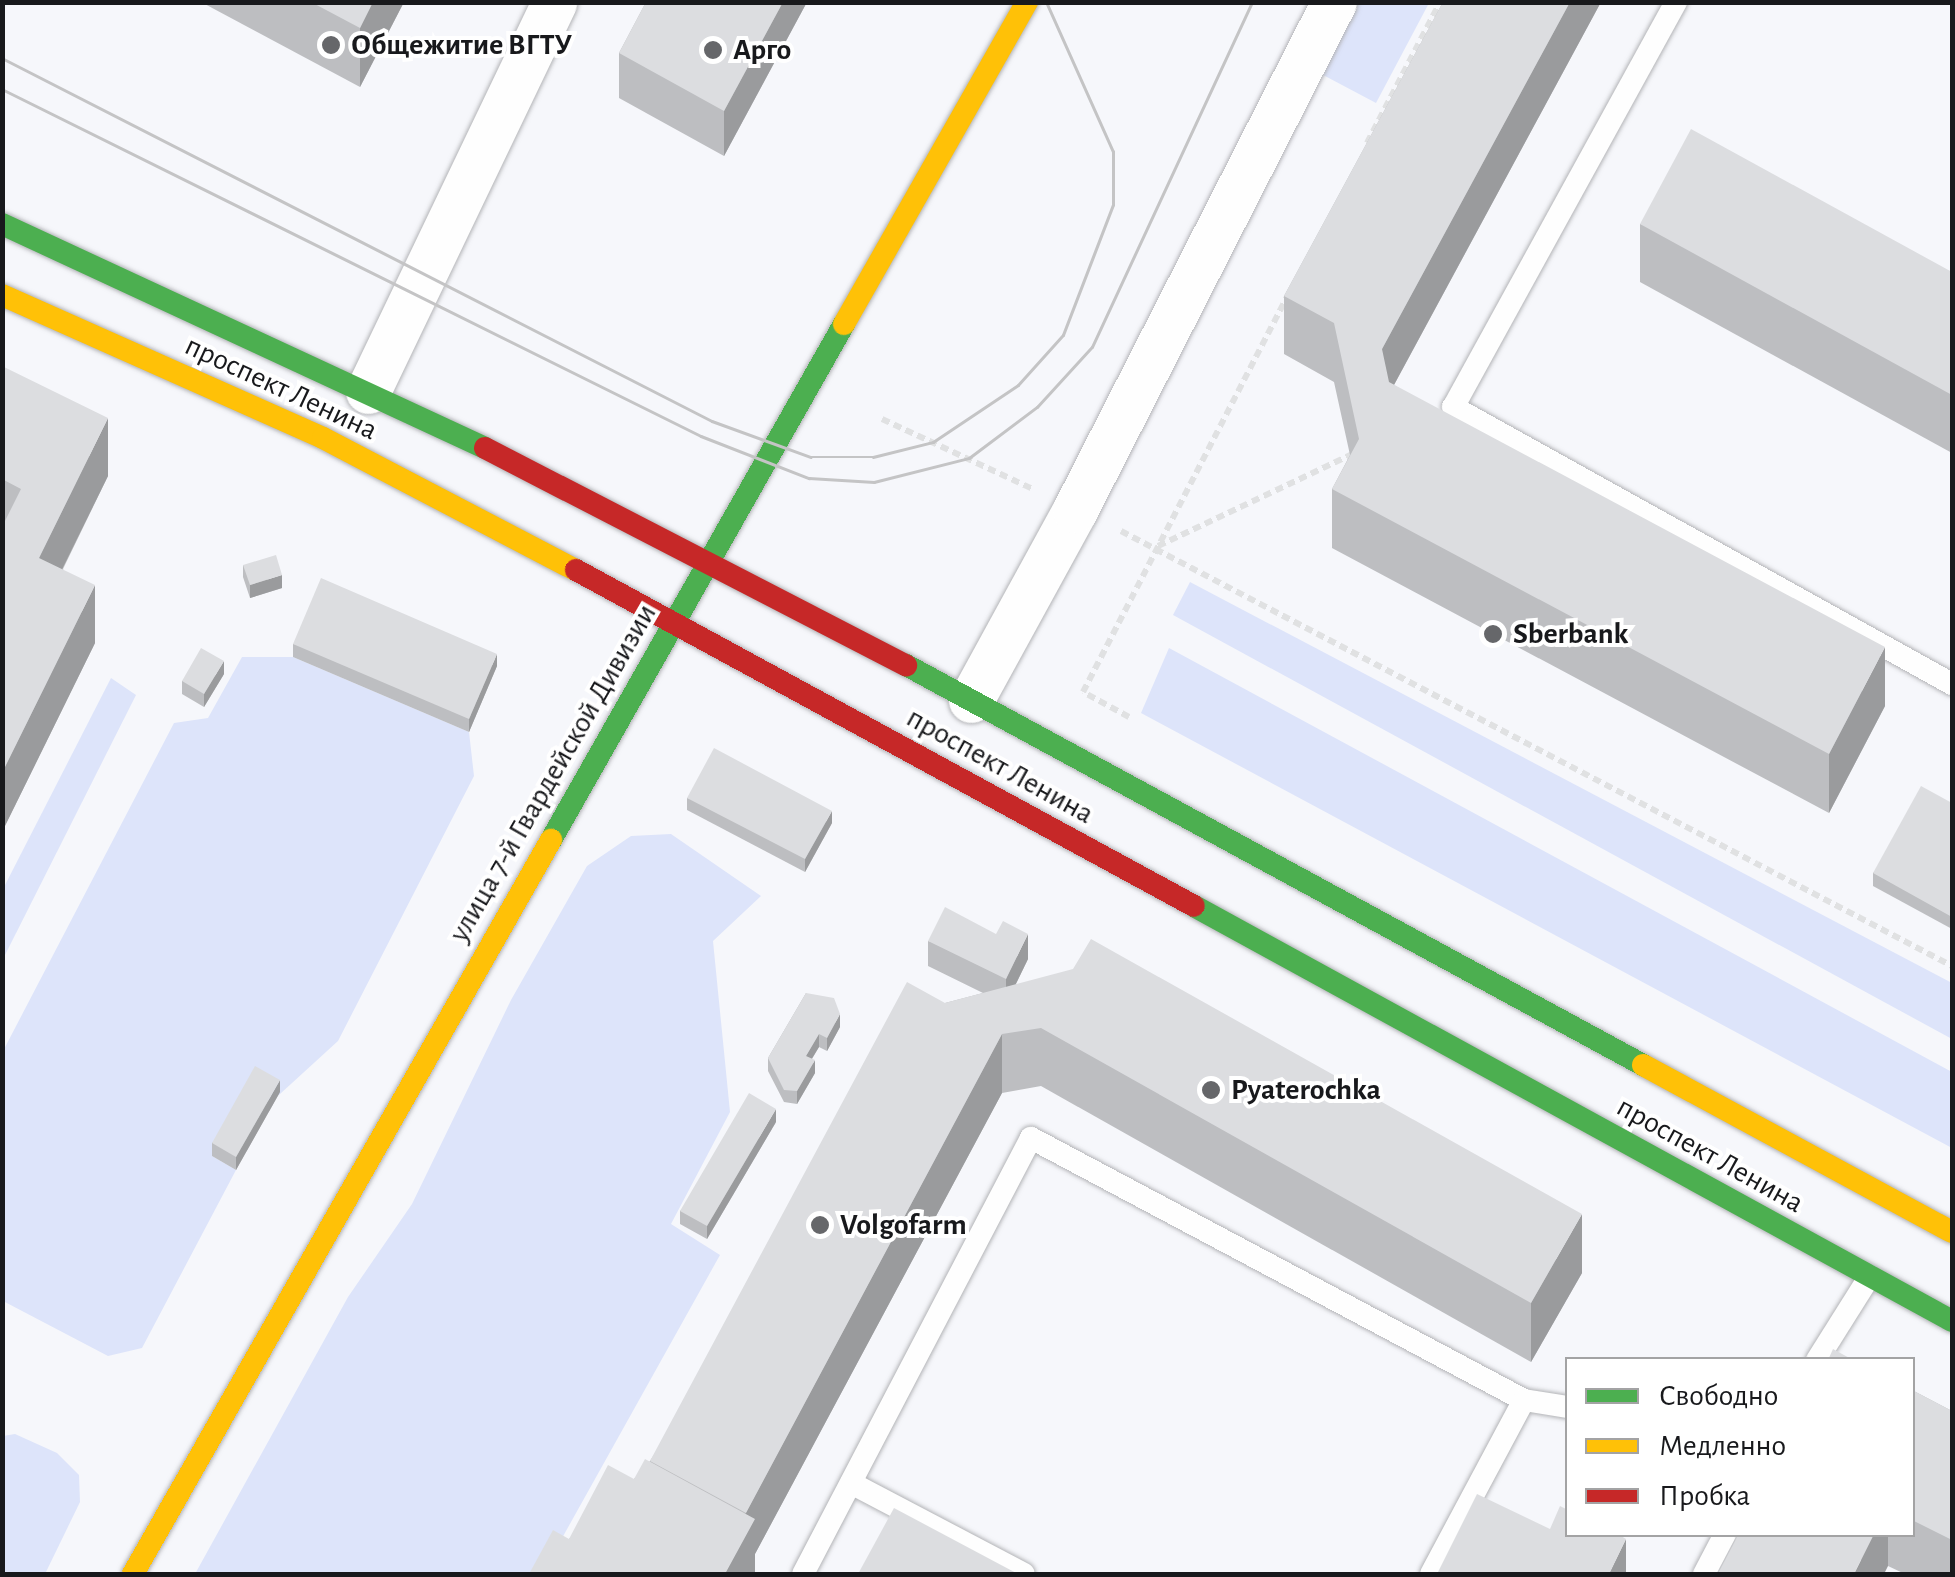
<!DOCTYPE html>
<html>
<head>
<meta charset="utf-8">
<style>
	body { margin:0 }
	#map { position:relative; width:1955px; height:1577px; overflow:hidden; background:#f6f7fb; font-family:"Alegreya Sans",sans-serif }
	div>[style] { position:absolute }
	.green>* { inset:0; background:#dde4fa }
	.path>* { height:6px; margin-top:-3px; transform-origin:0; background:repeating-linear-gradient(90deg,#e0e1e2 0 8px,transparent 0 13px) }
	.roads { filter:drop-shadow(0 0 2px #b3b4b7) drop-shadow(0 0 2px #b3b4b7) }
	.lane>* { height:22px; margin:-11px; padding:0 11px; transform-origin:11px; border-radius:11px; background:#fefefe }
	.street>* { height:45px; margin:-22.5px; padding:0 22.5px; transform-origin:22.5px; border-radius:22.5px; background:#fefefe }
	.fast>* { height:22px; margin:-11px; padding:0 11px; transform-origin:11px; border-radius:11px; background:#4caf50 }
	.slow>* { height:22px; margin:-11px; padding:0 11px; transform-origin:11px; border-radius:11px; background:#ffc107 }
	.jam>* { height:22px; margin:-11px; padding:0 11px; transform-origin:11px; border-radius:11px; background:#c62828 }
	.tram>* { height:2.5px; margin:-1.25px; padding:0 1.25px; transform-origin:1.25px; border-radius:1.25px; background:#c4c4c5 }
	.wall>* { inset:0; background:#bdbec1 }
	.shaded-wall>* { inset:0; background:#9a9b9d }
	.building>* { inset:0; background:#dcdde0 }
	.dots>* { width:28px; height:28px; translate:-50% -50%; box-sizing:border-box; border:5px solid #fff; border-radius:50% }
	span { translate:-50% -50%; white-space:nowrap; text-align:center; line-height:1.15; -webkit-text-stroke:8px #fff; paint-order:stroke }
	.poi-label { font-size:30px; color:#18191c; font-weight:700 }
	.left { translate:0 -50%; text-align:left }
	.street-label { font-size:30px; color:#18191c }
	.frame { position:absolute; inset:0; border:5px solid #18191c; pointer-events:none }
	.legend { position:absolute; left:1565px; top:1357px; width:350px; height:180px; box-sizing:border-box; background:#fff; border:2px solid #a3a3a4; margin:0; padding:12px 18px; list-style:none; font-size:30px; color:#18191c }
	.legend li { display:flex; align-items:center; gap:20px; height:50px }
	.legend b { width:50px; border:2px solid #a3a3a4 }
</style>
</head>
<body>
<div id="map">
	<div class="green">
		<i style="clip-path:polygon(1342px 3px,1429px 3px,1376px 103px,1308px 67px)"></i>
		<i style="clip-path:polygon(1190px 582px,1952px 983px,1952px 1039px,1173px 615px)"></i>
		<i style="clip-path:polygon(1169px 648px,1952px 1072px,1952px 1148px,1141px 713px)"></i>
		<i style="clip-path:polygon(242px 657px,293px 657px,469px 732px,474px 776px,338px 1041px,212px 1156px,236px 1170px,142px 1348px,108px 1356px,3px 1301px,2px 1053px,174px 723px,208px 718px)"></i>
		<i style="clip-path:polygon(111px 678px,136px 695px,3px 959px,3px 889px)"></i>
		<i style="clip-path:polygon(671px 834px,761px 896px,713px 941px,730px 1112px,671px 1224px,720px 1255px,542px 1574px,195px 1574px,348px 1297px,412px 1204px,511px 1000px,587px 866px,631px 836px)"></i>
		<i style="clip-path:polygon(15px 1434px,57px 1453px,79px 1475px,80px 1502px,45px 1574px,3px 1574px,3px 1436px)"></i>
	</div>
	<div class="path">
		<i style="left:1367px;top:143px;width:159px;rotate:-62.6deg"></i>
		<i style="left:882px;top:419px;width:166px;rotate:24.9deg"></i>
		<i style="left:1121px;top:531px;width:938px;rotate:27.63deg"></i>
		<i style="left:1158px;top:546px;width:218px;rotate:-25.3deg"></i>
		<i style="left:1129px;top:717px;width:52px;rotate:-151.5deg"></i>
		<i style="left:1083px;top:692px;width:445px;rotate:-62.7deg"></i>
	</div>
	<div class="roads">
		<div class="lane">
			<i style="left:1676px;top:2px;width:462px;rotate:118.8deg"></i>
			<i style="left:1453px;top:407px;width:571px;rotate:29.04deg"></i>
			<i style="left:1817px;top:1360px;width:99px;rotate:-57.8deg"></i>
			<i style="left:851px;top:1483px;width:195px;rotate:27.7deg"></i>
			<i style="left:803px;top:1574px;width:492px;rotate:-62.4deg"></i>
			<i style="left:1031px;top:1138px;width:558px;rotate:27.99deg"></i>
			<i style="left:1524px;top:1400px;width:45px;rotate:9deg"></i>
			<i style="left:1431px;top:1574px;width:197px;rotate:-61.9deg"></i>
			<i style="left:1704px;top:1574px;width:45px;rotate:-62.3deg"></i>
		</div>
		<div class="street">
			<i style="left:368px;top:391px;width:431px;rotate:-64.4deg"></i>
			<i style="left:971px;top:700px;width:217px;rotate:-61.3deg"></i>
			<i style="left:1075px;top:510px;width:570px;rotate:-62.99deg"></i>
		</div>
		<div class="fast">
			<i style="left:2px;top:224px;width:532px;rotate:24.88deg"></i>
			<i style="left:906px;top:665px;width:839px;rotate:28.49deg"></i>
			<i style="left:551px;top:840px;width:593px;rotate:-60.41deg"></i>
			<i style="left:1194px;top:906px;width:864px;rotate:28.7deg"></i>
		</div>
		<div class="slow">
			<i style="left:2px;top:295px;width:351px;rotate:24deg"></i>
			<i style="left:323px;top:438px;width:285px;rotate:27.6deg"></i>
			<i style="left:844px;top:324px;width:370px;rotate:-60.4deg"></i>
			<i style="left:1643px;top:1065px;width:351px;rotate:28.4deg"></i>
			<i style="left:133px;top:1574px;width:845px;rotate:-60.34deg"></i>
		</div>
		<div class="jam">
			<i style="left:485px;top:448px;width:474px;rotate:27.3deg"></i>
			<i style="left:576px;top:570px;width:703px;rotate:28.53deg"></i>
		</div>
	</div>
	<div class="tram">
		<i style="left:2px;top:58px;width:797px;rotate:27.08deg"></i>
		<i style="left:712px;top:421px;width:105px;rotate:20deg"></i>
		<i style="left:811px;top:457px;width:62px"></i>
		<i style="left:873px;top:457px;width:62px;rotate:-14deg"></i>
		<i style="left:933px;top:442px;width:102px;rotate:-33.8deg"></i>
		<i style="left:1018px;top:385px;width:67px;rotate:-48deg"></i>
		<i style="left:1063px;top:335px;width:139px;rotate:-69deg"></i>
		<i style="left:1113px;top:205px;width:53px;rotate:-90deg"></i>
		<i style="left:1113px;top:152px;width:164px;rotate:-114.1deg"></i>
		<i style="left:2px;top:89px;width:780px;rotate:26.4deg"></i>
		<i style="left:701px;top:436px;width:116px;rotate:21.3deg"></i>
		<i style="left:809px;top:478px;width:65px;rotate:3.5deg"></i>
		<i style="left:874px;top:482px;width:98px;rotate:-14.2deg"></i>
		<i style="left:969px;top:458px;width:85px;rotate:-36.9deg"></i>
		<i style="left:1037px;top:407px;width:81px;rotate:-47.5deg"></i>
		<i style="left:1092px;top:347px;width:380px;rotate:-65.1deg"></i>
	</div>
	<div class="wall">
		<i style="clip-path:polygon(201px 2px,404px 2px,360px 87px)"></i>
		<i style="clip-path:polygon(646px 2px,807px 2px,724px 156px,619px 98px,619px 53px)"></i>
		<i style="clip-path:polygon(1443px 2px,1601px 2px,1394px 385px,1885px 706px,1829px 813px,1332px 548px,1332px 489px,1350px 455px,1334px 382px,1284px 354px,1284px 296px)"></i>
		<i style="clip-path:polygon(1640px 224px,1952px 272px,1952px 453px,1640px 282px)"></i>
		<i style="clip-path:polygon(2px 366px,108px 476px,63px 569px,95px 643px,2px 832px)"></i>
		<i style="clip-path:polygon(243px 565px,282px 588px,250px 598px,243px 577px)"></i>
		<i style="clip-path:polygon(293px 644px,497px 666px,469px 732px,293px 657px)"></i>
		<i style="clip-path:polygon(224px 674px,204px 707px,182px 694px,182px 681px)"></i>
		<i style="clip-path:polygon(687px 798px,832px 823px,805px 872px,687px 810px)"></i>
		<i style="clip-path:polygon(1952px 803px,1952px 929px,1873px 886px,1873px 873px)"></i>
		<i style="clip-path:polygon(928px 941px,1028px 959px,1016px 984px,1582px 1273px,1531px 1362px,1041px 1086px,1002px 1093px,755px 1554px,755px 1574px,569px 1539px,634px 1479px,650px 1461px,945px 1003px,983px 993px,928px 966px)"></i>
		<i style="clip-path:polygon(806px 993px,840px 1027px,827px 1051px,819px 1047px,812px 1059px,815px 1073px,797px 1104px,784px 1102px,768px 1071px,768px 1058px)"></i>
		<i style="clip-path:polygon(280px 1092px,236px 1170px,212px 1156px,212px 1143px)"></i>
		<i style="clip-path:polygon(776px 1122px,707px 1239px,680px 1224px,680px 1211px)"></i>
		<i style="clip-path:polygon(1912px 1390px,1952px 1411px,1952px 1574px,1905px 1574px,1888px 1566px,1739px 1534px,1912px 1534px)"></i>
	</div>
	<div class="shaded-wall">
		<i style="clip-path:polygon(373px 2px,404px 2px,360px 87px,360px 28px)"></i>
		<i style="clip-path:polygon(783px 2px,807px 2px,724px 156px,724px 111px)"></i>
		<i style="clip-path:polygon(1570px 2px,1601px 2px,1382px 407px,1382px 349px)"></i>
		<i style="clip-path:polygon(108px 418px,108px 476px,39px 616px,39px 558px)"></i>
		<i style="clip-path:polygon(282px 575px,282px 588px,250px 598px,250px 585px)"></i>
		<i style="clip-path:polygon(95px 585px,95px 643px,2px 832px,2px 773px)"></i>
		<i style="clip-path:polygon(1885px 647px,1885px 706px,1829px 813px,1829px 754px)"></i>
		<i style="clip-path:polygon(497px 654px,497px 666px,469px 732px,469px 719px)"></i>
		<i style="clip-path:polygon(224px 661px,224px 674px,204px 707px,204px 694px)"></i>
		<i style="clip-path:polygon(832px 811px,832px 823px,805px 872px,805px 859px)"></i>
		<i style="clip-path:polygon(1028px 934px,1028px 959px,1006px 1004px,1006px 979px)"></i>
		<i style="clip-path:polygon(840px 1014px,840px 1027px,827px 1051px,827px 1038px)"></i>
		<i style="clip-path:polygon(819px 1034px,819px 1047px,806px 1068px,806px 1056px)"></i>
		<i style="clip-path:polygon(1002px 1034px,1002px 1093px,755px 1554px,755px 1574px,725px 1574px,741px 1522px)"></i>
		<i style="clip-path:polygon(815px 1060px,815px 1073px,797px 1104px,797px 1091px)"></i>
		<i style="clip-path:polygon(280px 1080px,280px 1092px,236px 1170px,236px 1157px)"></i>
		<i style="clip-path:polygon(776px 1109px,776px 1122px,707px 1239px,707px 1226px)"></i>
		<i style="clip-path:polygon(1582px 1214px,1582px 1273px,1531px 1362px,1531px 1303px)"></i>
		<i style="clip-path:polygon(1874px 1534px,1888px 1534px,1888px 1566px,1884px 1574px,1854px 1574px)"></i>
		<i style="clip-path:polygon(1626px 1539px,1626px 1574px,1609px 1574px)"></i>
	</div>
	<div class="building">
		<i style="clip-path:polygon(311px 2px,373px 2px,360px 28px)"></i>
		<i style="clip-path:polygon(646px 2px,783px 2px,724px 111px,619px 53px)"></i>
		<i style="clip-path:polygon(1443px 2px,1570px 2px,1382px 349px,1389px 382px,1885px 647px,1829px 754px,1332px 489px,1359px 439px,1334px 323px,1284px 296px)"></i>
		<i style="clip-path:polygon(1691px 129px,1952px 272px,1952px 395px,1640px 224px)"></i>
		<i style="clip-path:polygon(2px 366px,108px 418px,39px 558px,95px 585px,2px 773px,2px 527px,21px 489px,2px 479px)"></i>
		<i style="clip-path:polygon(276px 555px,282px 575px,250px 585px,243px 565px)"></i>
		<i style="clip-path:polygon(321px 578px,497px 654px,469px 719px,293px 644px)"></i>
		<i style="clip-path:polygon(201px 648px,224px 661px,204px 694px,182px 681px)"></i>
		<i style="clip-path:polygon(714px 748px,832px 811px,805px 859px,687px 798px)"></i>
		<i style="clip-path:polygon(1921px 786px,1952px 803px,1952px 917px,1873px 873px)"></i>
		<i style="clip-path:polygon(945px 907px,996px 934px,1003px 921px,1028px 934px,1006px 979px,928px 941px)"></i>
		<i style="clip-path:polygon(1091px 939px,1582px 1214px,1531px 1303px,1041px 1028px,1002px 1034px,746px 1513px,650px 1461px,907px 982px,945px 1003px,1073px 969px)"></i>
		<i style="clip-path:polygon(806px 993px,834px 998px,840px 1014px,827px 1038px,819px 1034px,806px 1056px,815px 1060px,797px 1091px,784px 1090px,768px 1058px)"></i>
		<i style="clip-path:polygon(255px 1066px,280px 1080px,236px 1157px,212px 1143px)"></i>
		<i style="clip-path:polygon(749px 1093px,776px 1109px,707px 1226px,680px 1211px)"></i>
		<i style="clip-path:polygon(1833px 1349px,1853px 1360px,1828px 1360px)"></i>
		<i style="clip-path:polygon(1912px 1390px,1952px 1411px,1952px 1540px,1912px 1520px)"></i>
		<i style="clip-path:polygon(645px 1459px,755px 1519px,725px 1574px,529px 1574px,553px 1530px,569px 1539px,608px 1465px,634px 1479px)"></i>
		<i style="clip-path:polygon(1477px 1494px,1550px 1529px,1560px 1506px,1568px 1510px,1568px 1534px,1618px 1534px,1626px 1539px,1609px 1574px,1437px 1574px)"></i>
		<i style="clip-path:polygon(894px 1508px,1018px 1574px,858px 1574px)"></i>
		<i style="clip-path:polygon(1739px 1534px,1874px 1534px,1854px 1574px,1718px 1574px)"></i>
	</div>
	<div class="dots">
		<i style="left:331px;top:45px;background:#66676a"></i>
		<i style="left:713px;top:50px;background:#66676a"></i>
		<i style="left:1493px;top:634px;background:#66676a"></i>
		<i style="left:1211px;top:1090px;background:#66676a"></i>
		<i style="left:820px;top:1225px;background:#66676a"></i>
	</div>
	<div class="poi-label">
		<span class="left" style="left:351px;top:45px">Общежитие ВГТУ</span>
		<span class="left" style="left:733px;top:50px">Арго</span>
		<span class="left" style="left:1513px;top:634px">Sberbank</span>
		<span class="left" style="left:1231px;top:1090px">Pyaterochka</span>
		<span class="left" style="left:840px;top:1225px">Volgofarm</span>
	</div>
	<div class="street-label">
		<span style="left:281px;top:388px;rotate:25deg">проспект Ленина</span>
		<span style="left:1000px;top:766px;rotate:29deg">проспект Ленина</span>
		<span style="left:553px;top:773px;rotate:-60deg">улица 7-й Гвардейской Дивизии</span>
		<span style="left:1710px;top:1155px;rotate:29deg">проспект Ленина</span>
	</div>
	<div class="frame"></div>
	<ul class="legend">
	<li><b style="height:12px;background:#4caf50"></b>Свободно</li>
	<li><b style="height:12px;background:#ffc107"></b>Медленно</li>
	<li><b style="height:12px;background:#c62828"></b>Пробка</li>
	</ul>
</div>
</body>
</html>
